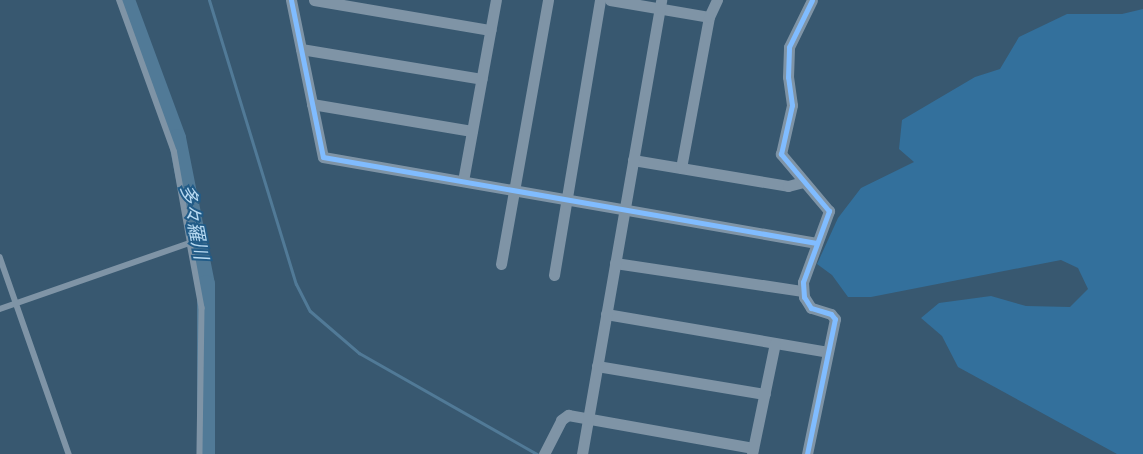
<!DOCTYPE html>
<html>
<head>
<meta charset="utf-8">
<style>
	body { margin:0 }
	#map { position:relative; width:1143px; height:454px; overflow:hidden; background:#385870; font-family:"Archivo Narrow","Noto Sans JP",sans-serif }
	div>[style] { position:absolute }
	.green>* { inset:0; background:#33709c }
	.stream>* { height:3px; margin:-1.5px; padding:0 1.5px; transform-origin:1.5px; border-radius:1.5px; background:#517a97 }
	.river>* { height:18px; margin:-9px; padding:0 9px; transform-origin:9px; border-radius:9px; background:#517a97 }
	.lane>* { height:5.5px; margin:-2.75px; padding:0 2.75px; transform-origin:2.75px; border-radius:2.75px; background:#7f94a6 }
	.street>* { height:11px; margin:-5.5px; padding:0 5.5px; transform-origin:5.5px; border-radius:5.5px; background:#7f94a6 }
	.cycleway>* { height:5px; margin:-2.5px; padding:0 2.5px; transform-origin:2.5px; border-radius:2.5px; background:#80bcff }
	span { translate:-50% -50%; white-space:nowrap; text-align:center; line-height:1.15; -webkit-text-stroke:4px #215b87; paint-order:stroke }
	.water-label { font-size:19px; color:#b7d9f1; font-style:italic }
</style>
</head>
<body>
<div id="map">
	<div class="green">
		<i style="clip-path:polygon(1143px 9px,1143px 454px,1117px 454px,958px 367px,942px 336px,921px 318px,939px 303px,991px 296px,1026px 306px,1070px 307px,1088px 289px,1078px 268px,1061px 260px,871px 297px,848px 297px,832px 275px,817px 264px,838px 218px,861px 188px,914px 162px,899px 149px,902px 120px,975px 77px,1000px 69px,1019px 37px,1067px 14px,1122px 14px)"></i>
	</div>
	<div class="stream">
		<i style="left:209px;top:0;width:297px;rotate:73deg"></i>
		<i style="left:296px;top:284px;width:30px;rotate:63deg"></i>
		<i style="left:310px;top:311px;width:65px;rotate:40.6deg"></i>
		<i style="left:359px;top:353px;width:205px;rotate:29.6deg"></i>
	</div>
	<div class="river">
		<i style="left:126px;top:0;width:147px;rotate:69.7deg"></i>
		<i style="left:177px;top:138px;width:149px;rotate:78.8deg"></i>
		<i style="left:206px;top:284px;width:170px;rotate:90deg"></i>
	</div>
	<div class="lane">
		<i style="left:190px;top:243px;width:66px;rotate:79.5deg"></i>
		<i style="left:202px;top:308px;width:146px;rotate:90.8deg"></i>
		<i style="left:0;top:257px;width:209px;rotate:70.7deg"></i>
		<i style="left:0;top:309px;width:201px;rotate:-19.2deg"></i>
		<i style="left:190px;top:243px;width:92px;rotate:-100deg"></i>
		<i style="left:174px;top:152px;width:162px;rotate:-109.9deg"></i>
	</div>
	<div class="street">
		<i style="left:291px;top:0;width:160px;rotate:78.5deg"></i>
		<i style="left:323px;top:157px;width:501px;rotate:9.88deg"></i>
		<i style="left:314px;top:0;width:179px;rotate:9.7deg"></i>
		<i style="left:610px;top:0;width:100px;rotate:9.7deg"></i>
		<i style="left:301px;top:49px;width:183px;rotate:9.4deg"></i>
		<i style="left:312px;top:104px;width:162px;rotate:9.6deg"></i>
		<i style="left:633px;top:160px;width:157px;rotate:9.5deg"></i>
		<i style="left:788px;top:186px;width:16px;rotate:-15deg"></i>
		<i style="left:681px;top:168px;width:154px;rotate:-79.5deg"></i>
		<i style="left:709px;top:17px;width:19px;rotate:-65deg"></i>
		<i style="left:463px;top:181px;width:184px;rotate:-79.7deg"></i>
		<i style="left:615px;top:263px;width:190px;rotate:8.5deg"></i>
		<i style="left:501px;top:264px;width:268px;rotate:-79.9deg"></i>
		<i style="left:554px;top:275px;width:279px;rotate:-80.5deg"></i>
		<i style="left:606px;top:314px;width:225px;rotate:9.7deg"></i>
		<i style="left:597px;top:366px;width:170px;rotate:9.5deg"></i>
		<i style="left:544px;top:454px;width:38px;rotate:-63deg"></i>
		<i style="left:561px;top:420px;width:9px;rotate:-36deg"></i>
		<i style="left:568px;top:415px;width:188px;rotate:10.1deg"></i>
		<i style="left:582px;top:454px;width:461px;rotate:-80.1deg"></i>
		<i style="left:752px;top:454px;width:113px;rotate:-78.3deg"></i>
		<i style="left:807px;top:454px;width:138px;rotate:-78.3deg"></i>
		<i style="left:835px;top:319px;width:6px;rotate:-129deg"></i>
		<i style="left:831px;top:314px;width:21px;rotate:-163deg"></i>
		<i style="left:811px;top:308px;width:13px;rotate:-122deg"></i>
		<i style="left:804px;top:297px;width:15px;rotate:-94deg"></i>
		<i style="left:803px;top:282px;width:76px;rotate:-69.9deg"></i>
		<i style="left:829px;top:211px;width:75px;rotate:-130.1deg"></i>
		<i style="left:781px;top:154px;width:50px;rotate:-77.3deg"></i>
		<i style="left:792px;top:105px;width:28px;rotate:-98deg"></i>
		<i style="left:788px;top:77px;width:30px;rotate:-88deg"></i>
		<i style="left:789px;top:47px;width:52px;rotate:-63.9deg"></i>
	</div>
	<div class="cycleway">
		<i style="left:291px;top:0;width:160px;rotate:78.5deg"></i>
		<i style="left:323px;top:157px;width:501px;rotate:9.88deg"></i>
		<i style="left:807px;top:454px;width:138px;rotate:-78.3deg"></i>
		<i style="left:835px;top:319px;width:6px;rotate:-129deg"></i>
		<i style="left:831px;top:314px;width:21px;rotate:-163deg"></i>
		<i style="left:811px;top:308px;width:13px;rotate:-122deg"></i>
		<i style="left:804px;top:297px;width:15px;rotate:-94deg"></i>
		<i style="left:803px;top:282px;width:76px;rotate:-69.9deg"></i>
		<i style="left:829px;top:211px;width:75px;rotate:-130.1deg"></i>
		<i style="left:781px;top:154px;width:50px;rotate:-77.3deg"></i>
		<i style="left:792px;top:105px;width:28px;rotate:-98deg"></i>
		<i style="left:788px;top:77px;width:30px;rotate:-88deg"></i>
		<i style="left:789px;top:47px;width:52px;rotate:-63.9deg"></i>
	</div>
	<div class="water-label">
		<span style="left:194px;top:222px;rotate:79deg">多々羅川</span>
	</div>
</div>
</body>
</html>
